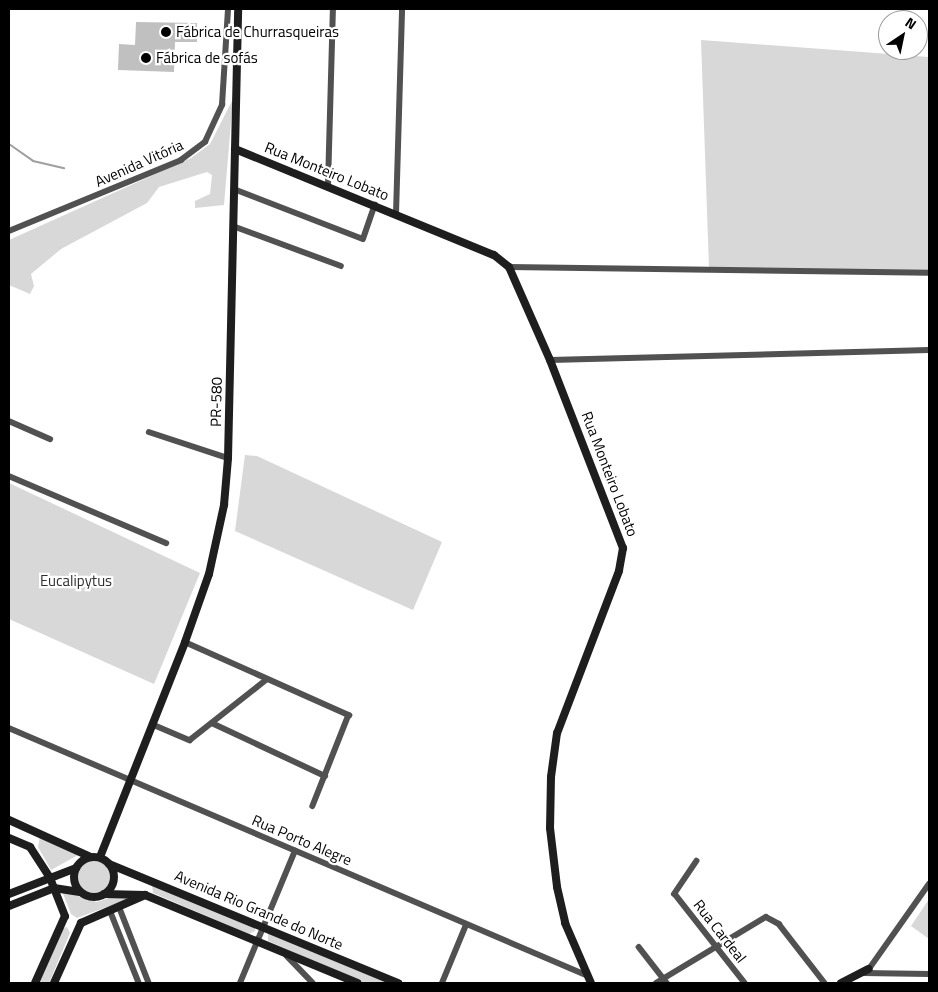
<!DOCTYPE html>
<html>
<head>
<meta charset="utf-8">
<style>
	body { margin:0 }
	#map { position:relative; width:938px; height:992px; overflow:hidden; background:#fff; font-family:"Titillium Web",sans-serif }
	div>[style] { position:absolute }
	.green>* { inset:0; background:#d8d8d8 }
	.round { border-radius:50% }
	.stream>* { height:2px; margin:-1px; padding:0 1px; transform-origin:1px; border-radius:1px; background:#9f9f9f }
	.building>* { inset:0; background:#c0c0c0 }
	.street>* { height:5.5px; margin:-2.75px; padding:0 2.75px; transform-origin:2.75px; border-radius:2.75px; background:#515151 }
	.secondary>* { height:8px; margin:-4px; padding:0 4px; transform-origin:4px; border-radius:4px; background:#1e1e1e }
	.secondary>.ring { margin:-4px; padding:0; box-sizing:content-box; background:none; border:8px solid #1e1e1e; border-radius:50% }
	.dots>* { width:14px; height:14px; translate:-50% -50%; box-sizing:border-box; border:2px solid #fff; border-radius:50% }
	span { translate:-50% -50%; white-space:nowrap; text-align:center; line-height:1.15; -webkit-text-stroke:4.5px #fff; paint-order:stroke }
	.poi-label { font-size:15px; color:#000 }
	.left { translate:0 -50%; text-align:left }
	.street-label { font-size:15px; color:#000 }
	.park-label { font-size:15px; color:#2f2f2f }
	.frame { position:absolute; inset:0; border:10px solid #000; pointer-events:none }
	.north { position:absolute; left:878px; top:10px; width:50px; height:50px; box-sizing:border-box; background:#fff; border:1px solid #999; border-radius:50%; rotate:34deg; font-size:14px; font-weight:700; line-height:20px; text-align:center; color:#000 }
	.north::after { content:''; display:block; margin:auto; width:18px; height:22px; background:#000; clip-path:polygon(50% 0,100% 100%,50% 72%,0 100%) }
</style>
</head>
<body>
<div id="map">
	<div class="green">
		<i style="clip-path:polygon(701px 40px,929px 57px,929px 273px,709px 268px)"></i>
		<i style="clip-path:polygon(233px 99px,224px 205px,195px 208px,195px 201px,210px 194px,212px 175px,207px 172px,159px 187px,147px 203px,61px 249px,31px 274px,34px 286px,30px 294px,9px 285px,9px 240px,191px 158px,210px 144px)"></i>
		<i style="clip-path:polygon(245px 455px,257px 456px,442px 542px,413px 610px,235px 531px)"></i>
		<i style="clip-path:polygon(9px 483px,200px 573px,154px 684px,9px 619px)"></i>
		<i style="clip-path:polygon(40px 836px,80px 854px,51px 870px,38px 847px)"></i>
		<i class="round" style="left:77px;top:861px;width:34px;height:34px"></i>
		<i style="clip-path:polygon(152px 885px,255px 927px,255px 931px,249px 934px,153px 893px)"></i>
		<i style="clip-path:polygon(62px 891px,97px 902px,118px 895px,134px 897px,77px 918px,71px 914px)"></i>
		<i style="clip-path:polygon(929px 899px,929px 939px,911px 926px)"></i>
		<i style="clip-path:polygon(67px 927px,70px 933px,49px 983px,39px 983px,63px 928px)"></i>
		<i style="clip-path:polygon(268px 933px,389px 983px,365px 983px,268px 941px)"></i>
	</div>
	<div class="stream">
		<i style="left:9px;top:144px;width:29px;rotate:35deg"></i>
		<i style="left:33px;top:161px;width:32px;rotate:13deg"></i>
	</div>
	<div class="building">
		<i style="clip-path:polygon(136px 22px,197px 23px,197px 42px,175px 42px,174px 72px,118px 70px,119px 44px,135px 45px)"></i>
	</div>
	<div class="street">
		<i style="left:328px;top:185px;width:176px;rotate:-88.4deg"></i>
		<i style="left:234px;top:189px;width:138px;rotate:21.2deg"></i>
		<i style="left:363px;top:239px;width:36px;rotate:-71deg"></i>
		<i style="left:396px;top:214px;width:205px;rotate:-88.3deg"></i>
		<i style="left:233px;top:226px;width:115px;rotate:20.3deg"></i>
		<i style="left:9px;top:231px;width:186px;rotate:-22.4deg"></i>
		<i style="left:181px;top:160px;width:30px;rotate:-37deg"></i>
		<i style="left:205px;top:142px;width:41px;rotate:-65.3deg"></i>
		<i style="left:222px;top:105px;width:96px;rotate:-86.4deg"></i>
		<i style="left:509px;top:267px;width:420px;rotate:0.8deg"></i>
		<i style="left:550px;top:360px;width:379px;rotate:-1.5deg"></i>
		<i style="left:9px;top:421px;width:45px;rotate:23.7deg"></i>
		<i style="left:149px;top:432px;width:83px;rotate:18.2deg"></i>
		<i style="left:9px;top:476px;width:171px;rotate:23.1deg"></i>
		<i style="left:185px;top:642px;width:180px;rotate:24deg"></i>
		<i style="left:349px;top:715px;width:98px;rotate:111.6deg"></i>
		<i style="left:212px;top:723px;width:125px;rotate:25.1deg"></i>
		<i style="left:154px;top:725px;width:39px;rotate:23deg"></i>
		<i style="left:190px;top:740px;width:97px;rotate:-38.3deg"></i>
		<i style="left:9px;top:728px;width:628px;rotate:23.17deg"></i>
		<i style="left:697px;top:861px;width:40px;rotate:124deg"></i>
		<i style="left:675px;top:894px;width:113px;rotate:51.8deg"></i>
		<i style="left:119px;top:906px;width:83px;rotate:68.7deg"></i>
		<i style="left:110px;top:910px;width:79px;rotate:68.3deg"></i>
		<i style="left:639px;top:947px;width:46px;rotate:52.1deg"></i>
		<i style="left:287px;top:956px;width:37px;rotate:46deg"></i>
		<i style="left:869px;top:969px;width:104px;rotate:-54.8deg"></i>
		<i style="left:863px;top:973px;width:66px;rotate:0.9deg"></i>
		<i style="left:240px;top:983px;width:143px;rotate:-67.4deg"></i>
		<i style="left:442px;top:983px;width:63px;rotate:-67.5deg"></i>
		<i style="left:656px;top:983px;width:128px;rotate:-31deg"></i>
		<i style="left:766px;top:917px;width:15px;rotate:28deg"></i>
		<i style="left:779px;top:924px;width:75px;rotate:52.1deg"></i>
	</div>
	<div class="secondary">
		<i style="left:235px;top:149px;width:280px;rotate:22.3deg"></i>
		<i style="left:494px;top:255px;width:19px;rotate:39deg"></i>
		<i style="left:509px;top:267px;width:102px;rotate:66.2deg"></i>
		<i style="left:550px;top:360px;width:202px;rotate:68.8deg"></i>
		<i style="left:623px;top:548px;width:23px;rotate:100deg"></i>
		<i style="left:619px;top:571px;width:173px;rotate:110.9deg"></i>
		<i style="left:557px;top:733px;width:44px;rotate:97.8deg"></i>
		<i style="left:551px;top:777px;width:51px;rotate:91.1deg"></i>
		<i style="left:550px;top:828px;width:59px;rotate:83.2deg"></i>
		<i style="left:557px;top:887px;width:37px;rotate:77deg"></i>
		<i style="left:565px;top:923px;width:65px;rotate:66.6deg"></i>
		<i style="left:9px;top:820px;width:90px;rotate:24.3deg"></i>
		<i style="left:9px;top:838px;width:23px;rotate:23deg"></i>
		<i style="left:30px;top:847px;width:37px;rotate:57deg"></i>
		<i style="left:50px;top:878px;width:41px;rotate:68.5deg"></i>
		<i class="ring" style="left:74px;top:857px;width:32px;height:32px"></i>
		<i style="left:100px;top:857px;width:231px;rotate:-68.4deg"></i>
		<i style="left:185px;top:642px;width:72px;rotate:-70.6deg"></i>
		<i style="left:209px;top:574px;width:71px;rotate:-77.7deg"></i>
		<i style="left:224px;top:505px;width:47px;rotate:-85.1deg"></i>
		<i style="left:228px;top:458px;width:449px;rotate:-88.7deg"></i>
		<i style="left:109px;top:864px;width:313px;rotate:22.4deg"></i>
		<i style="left:9px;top:894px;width:72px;rotate:-21.2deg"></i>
		<i style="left:104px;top:894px;width:41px;rotate:1.4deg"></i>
		<i style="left:145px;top:895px;width:230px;rotate:22.5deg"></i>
		<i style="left:9px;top:906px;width:48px;rotate:-21.8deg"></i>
		<i style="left:54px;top:888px;width:26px;rotate:9deg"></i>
		<i style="left:81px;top:923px;width:70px;rotate:-23.6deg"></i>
		<i style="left:35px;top:983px;width:73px;rotate:-65.9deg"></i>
		<i style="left:54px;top:983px;width:66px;rotate:-65.8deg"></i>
		<i style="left:841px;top:983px;width:31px;rotate:-27deg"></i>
	</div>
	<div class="dots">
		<i style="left:166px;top:32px;background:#000"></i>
		<i style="left:146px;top:58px;background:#000"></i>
	</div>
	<div class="poi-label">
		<span class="left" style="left:176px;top:32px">Fábrica de Churrasqueiras</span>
		<span class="left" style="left:156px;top:58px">Fábrica de sofás</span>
	</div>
	<div class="street-label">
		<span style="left:139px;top:163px;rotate:-24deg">Avenida Vitória</span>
		<span style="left:327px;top:171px;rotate:22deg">Rua Monteiro Lobato</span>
		<span style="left:216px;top:402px;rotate:-89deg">PR-580</span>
		<span style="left:610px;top:474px;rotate:69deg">Rua Monteiro Lobato</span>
		<span style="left:302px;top:840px;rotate:23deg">Rua Porto Alegre</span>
		<span style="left:259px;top:910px;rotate:23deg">Avenida Rio Grande do Norte</span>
		<span style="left:720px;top:931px;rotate:52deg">Rua Cardeal</span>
	</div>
	<div class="park-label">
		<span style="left:76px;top:581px">Eucalipytus</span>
	</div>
	<div class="frame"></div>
	<div class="north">N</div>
</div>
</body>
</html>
